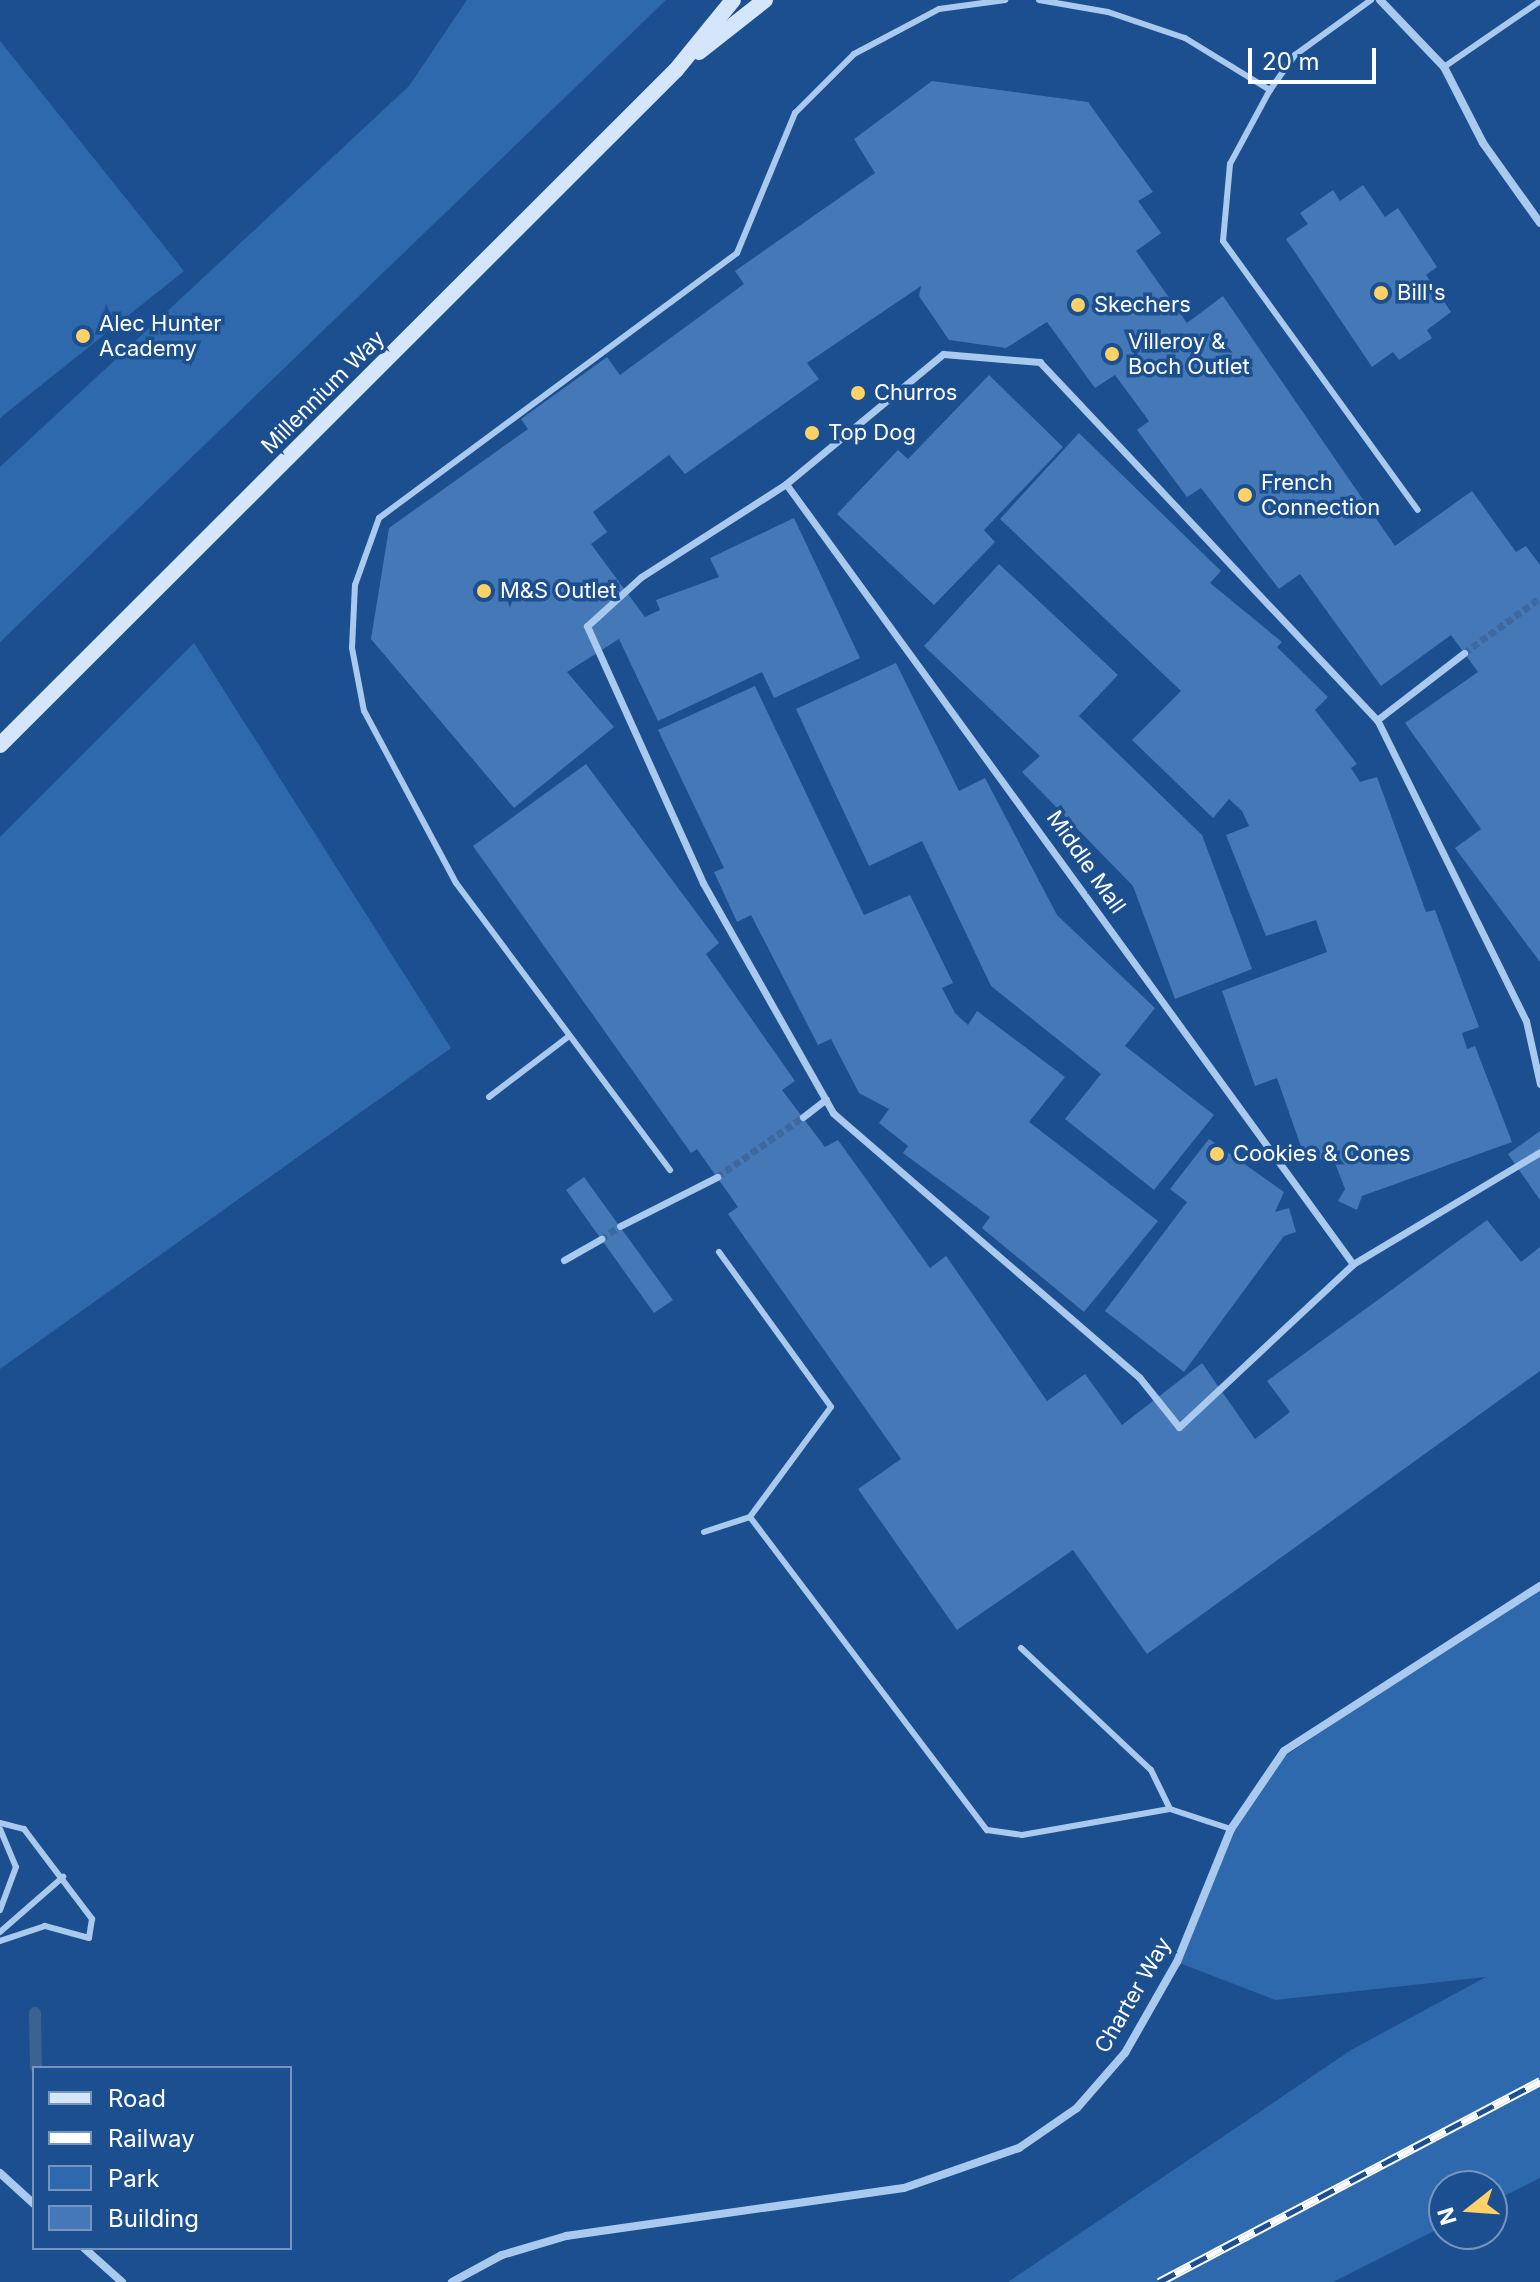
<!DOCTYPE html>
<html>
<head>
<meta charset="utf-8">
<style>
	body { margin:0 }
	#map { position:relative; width:1540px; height:2282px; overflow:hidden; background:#1b4f8f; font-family:Inter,sans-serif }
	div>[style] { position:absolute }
	.green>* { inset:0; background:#2e69ad }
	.stream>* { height:12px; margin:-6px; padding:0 6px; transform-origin:6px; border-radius:6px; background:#3c6290 }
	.building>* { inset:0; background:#4478b7 }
	.pedestrian-tunnel>* { height:7px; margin-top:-3.5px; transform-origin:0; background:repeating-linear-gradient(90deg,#3d69a0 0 7px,transparent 0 10.5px) }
	.service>* { height:6px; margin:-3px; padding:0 3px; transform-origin:3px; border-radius:3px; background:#a9c9ee }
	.pedestrian>* { height:7px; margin:-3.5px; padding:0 3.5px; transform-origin:3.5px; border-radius:3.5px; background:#a9c9ee }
	.minor>* { height:8px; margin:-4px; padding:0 4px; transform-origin:4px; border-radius:4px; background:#a9c9ee }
	.secondary>* { height:16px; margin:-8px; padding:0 8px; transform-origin:8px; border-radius:8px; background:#d6e6fa }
	.rail>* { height:9px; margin-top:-4.5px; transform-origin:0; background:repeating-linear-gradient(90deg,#1b4f8f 0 18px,#fff 0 36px); box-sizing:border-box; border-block:2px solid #fff }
	.dots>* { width:22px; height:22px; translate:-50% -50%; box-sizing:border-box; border:4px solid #1b4f8f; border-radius:50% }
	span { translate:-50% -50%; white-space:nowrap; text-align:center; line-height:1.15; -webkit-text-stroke:7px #1b4f8f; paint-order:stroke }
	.poi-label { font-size:22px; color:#fff }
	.left { translate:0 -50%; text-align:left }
	.street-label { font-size:22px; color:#fff }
	.legend { position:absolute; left:32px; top:2066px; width:260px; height:184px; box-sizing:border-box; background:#1b4f8f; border:2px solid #7695bc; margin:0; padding:10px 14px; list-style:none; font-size:24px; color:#fff }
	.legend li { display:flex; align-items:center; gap:16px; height:40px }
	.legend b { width:40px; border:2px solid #7695bc }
	.north { position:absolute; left:1428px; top:2170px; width:80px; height:80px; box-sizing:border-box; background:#1b4f8f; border:2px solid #7695bc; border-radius:50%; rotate:253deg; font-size:22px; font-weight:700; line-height:32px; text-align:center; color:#fff }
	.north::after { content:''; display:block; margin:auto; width:28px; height:36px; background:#ffd166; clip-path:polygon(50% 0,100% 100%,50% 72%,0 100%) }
	.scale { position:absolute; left:1248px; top:48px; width:128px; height:36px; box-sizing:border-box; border:4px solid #fff; border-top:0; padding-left:10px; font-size:24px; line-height:28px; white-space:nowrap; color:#fff; -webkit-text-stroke:6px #1b4f8f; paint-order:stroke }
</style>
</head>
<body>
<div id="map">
	<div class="green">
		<i style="clip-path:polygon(467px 0,666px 0,0 642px,0 467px,409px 86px)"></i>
		<i style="clip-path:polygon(0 41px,184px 271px,0 418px)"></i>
		<i style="clip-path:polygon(194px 643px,451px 1048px,0 1369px,0 837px)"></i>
		<i style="clip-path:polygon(1540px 1586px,1540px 2178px,1492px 2202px,1492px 2186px,1444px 2186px,1444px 2226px,1333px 2282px,1008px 2282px,1351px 2050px,1486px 1977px,1275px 2000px,1177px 1962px,1231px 1829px,1276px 1762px)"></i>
	</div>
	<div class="stream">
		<i style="left:35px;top:2013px;width:55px;rotate:89deg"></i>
	</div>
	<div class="building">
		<i style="clip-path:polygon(932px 81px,1088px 102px,1153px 192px,1138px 201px,1161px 233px,1136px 251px,1187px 323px,1223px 296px,1395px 546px,1472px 491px,1516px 552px,1526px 546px,1540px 565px,1540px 962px,1455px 848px,1481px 829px,1405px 723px,1478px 672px,1451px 635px,1381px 686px,1300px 574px,1279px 589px,1201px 488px,1187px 497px,1137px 430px,1149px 421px,1115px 375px,1095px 388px,1047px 322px,1006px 348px,949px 340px,919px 296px,921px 286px,807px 363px,819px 379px,685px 474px,669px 455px,593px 512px,607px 532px,591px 544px,645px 617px,660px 610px,656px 600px,719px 577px,710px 558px,794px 518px,860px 658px,774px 698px,762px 672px,658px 721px,619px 639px,567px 672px,614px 727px,514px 808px,371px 639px,389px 528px,528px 429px,521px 419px,607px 357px,620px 375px,744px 284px,735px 271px,875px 173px,854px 139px)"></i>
		<i style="clip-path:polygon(1363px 185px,1385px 217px,1398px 208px,1437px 267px,1426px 275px,1451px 312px,1427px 330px,1432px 338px,1399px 360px,1393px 352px,1372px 367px,1286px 239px,1308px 224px,1300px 213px,1333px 190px,1340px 201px)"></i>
		<i style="clip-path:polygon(989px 375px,1063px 447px,984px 530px,995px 542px,934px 605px,837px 514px,898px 450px,908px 459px)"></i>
		<i style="clip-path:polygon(1079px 433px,1221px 571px,1210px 583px,1282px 642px,1277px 647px,1328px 697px,1315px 710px,1357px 764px,1351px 768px,1360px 782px,1377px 777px,1426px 912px,1435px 910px,1479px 1027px,1462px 1033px,1467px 1049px,1475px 1046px,1512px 1142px,1362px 1196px,1357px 1210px,1338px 1201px,1345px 1189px,1332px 1155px,1307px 1164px,1277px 1078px,1255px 1086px,1222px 991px,1327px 952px,1316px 920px,1266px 936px,1226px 835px,1249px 826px,1242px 811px,1229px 799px,1213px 818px,1132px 740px,1181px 691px,1000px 519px)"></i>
		<i style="clip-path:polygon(999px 564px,1118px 675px,1079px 716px,1202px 835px,1252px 969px,1175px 999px,1133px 886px,1022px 772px,1040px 756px,924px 646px)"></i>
		<i style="clip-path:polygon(896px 663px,959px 791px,985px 778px,1057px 915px,1155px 1008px,1125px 1046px,1214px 1115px,1154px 1190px,1065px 1119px,1101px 1074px,991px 986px,922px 841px,869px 866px,796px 709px)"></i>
		<i style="clip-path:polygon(755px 686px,864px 915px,910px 895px,953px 983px,942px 988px,955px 1013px,968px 1025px,977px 1011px,1065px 1077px,1029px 1122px,1158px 1221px,1084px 1312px,982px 1228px,990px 1217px,903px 1153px,908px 1146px,879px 1123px,889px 1109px,859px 1093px,831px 1039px,818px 1045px,751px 915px,737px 922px,714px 872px,724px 868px,658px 730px)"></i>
		<i style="clip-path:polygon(586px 764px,719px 943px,706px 954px,795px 1081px,782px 1090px,825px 1147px,838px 1140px,930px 1268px,946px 1256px,1047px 1401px,1085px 1374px,1122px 1425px,1202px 1363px,1255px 1439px,1290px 1412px,1267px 1381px,1487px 1220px,1521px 1262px,1540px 1247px,1540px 1371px,1147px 1654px,1073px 1550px,957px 1630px,858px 1489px,901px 1459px,728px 1214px,738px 1207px,697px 1149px,691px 1153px,473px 846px)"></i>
		<i style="clip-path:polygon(1540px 1131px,1540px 1200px,1508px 1154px)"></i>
		<i style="clip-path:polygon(1209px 1139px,1284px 1192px,1275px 1212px,1289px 1208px,1296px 1232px,1284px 1236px,1184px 1372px,1105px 1311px,1187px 1202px,1170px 1189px)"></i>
		<i style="clip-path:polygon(584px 1177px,673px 1300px,654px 1313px,566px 1190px)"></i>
	</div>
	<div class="pedestrian-tunnel">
		<i style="left:1464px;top:653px;width:94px;rotate:-35.9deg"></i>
		<i style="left:717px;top:1177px;width:105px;rotate:-34.9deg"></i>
		<i style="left:601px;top:1239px;width:23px;rotate:-34deg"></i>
	</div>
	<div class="service">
		<i style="left:1039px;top:0;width:70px;rotate:9.9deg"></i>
		<i style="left:1108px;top:12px;width:81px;rotate:18.7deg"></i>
		<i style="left:1185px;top:38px;width:100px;rotate:31.5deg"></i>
		<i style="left:1270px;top:90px;width:43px;rotate:-54.5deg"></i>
		<i style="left:1295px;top:55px;width:94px;rotate:-35.9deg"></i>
		<i style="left:1444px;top:67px;width:116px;rotate:-34.5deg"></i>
		<i style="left:1270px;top:90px;width:84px;rotate:118.4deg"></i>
		<i style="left:1230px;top:164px;width:77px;rotate:95.2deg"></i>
		<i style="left:1223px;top:241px;width:332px;rotate:54.1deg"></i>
		<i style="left:489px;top:1097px;width:101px;rotate:-37.3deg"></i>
		<i style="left:670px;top:1170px;width:358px;rotate:-126.7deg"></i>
		<i style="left:456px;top:883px;width:195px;rotate:-118.1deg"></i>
		<i style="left:364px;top:711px;width:64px;rotate:-100.8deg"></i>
		<i style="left:352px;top:648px;width:63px;rotate:-87.3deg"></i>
		<i style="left:355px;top:585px;width:71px;rotate:-70.3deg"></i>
		<i style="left:379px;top:518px;width:445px;rotate:-36.5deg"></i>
		<i style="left:737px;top:253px;width:152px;rotate:-67.5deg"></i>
		<i style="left:795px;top:113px;width:83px;rotate:-45deg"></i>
		<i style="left:854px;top:54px;width:96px;rotate:-27.9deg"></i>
		<i style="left:939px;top:9px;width:67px;rotate:-7.8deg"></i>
		<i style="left:719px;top:1252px;width:191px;rotate:54.1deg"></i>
		<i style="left:831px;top:1407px;width:137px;rotate:126.4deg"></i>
		<i style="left:750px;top:1517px;width:393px;rotate:52.9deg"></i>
		<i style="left:987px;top:1830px;width:35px;rotate:8deg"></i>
		<i style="left:1022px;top:1835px;width:150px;rotate:-10deg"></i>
		<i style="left:1170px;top:1809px;width:64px;rotate:18.2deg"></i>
		<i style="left:704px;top:1532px;width:48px;rotate:-18.1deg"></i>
		<i style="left:1021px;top:1648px;width:178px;rotate:43.2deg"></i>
		<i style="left:1151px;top:1770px;width:43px;rotate:64deg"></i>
		<i style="left:0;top:1823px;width:25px;rotate:14deg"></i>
		<i style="left:24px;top:1829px;width:113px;rotate:52.9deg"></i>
		<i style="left:92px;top:1919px;width:19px;rotate:99deg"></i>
		<i style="left:89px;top:1938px;width:46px;rotate:-164.7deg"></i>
		<i style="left:45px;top:1926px;width:47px;rotate:161.6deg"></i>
		<i style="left:0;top:1829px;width:41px;rotate:67.2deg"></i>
		<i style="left:16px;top:1867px;width:46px;rotate:110.4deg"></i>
		<i style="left:0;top:1932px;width:84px;rotate:-41.1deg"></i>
	</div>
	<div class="pedestrian">
		<i style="left:786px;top:484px;width:964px;rotate:53.99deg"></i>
		<i style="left:1377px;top:720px;width:110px;rotate:-37.6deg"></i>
		<i style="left:1540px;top:1084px;width:65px;rotate:-102.5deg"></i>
		<i style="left:1526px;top:1021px;width:336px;rotate:-116.3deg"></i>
		<i style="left:1377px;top:720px;width:492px;rotate:-133.3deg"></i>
		<i style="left:1040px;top:362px;width:97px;rotate:-175.3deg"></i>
		<i style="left:943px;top:354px;width:204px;rotate:140.4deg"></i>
		<i style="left:786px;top:484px;width:172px;rotate:147.3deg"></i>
		<i style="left:641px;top:577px;width:73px;rotate:137.8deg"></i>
		<i style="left:587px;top:626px;width:282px;rotate:65.7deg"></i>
		<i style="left:703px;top:883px;width:264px;rotate:60.5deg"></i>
		<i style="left:833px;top:1113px;width:404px;rotate:40.8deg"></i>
		<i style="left:1139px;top:1377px;width:64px;rotate:51.3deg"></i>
		<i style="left:1179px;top:1427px;width:238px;rotate:-43.1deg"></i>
		<i style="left:1353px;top:1264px;width:218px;rotate:-30.9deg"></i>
		<i style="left:803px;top:1117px;width:29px;rotate:-38deg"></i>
		<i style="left:620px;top:1226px;width:109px;rotate:-26.8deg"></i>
		<i style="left:564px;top:1260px;width:43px;rotate:-29.6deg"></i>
	</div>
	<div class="minor">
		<i style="left:1380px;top:0;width:93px;rotate:46.3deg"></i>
		<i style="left:1444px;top:67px;width:85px;rotate:62.8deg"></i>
		<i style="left:1483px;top:143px;width:98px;rotate:54.5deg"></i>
		<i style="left:0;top:2173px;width:46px;rotate:42.4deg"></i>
		<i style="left:84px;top:2248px;width:51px;rotate:41.8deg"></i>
		<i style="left:452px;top:2282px;width:57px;rotate:-28.4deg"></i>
		<i style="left:502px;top:2255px;width:67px;rotate:-16.5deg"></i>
		<i style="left:566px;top:2236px;width:341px;rotate:-8.1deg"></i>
		<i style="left:904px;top:2188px;width:122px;rotate:-19.2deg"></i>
		<i style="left:1019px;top:2148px;width:70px;rotate:-34.6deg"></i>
		<i style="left:1077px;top:2108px;width:73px;rotate:-48.9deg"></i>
		<i style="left:1125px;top:2053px;width:105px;rotate:-60.3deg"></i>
		<i style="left:1177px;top:1962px;width:144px;rotate:-67.9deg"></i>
		<i style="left:1231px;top:1829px;width:94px;rotate:-55.8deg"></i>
		<i style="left:1284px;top:1751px;width:305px;rotate:-32.8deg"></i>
	</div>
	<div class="secondary">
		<i style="left:699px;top:52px;width:84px;rotate:-38.2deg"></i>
		<i style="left:0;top:745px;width:955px;rotate:-44.96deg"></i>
		<i style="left:676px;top:70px;width:90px;rotate:-50.8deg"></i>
	</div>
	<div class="rail">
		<i style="left:1159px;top:2282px;width:431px;rotate:-27.8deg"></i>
	</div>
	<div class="dots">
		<i style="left:1381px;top:293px;background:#ffd166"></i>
		<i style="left:1078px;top:305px;background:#ffd166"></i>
		<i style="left:83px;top:336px;background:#ffd166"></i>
		<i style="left:1112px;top:354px;background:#ffd166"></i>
		<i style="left:858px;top:393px;background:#ffd166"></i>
		<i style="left:812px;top:433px;background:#ffd166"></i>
		<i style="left:1245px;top:495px;background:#ffd166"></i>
		<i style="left:484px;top:591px;background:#ffd166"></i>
		<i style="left:1217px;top:1154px;background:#ffd166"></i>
	</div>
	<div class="poi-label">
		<span class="left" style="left:1397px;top:293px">Bill's</span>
		<span class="left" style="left:1094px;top:305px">Skechers</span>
		<span class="left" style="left:99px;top:336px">Alec Hunter<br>Academy</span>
		<span class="left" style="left:1128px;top:354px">Villeroy &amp;<br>Boch Outlet</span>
		<span class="left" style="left:874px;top:393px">Churros</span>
		<span class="left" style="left:828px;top:433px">Top Dog</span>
		<span class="left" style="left:1261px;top:495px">French<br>Connection</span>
		<span class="left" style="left:500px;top:591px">M&amp;S Outlet</span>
		<span class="left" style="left:1233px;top:1154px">Cookies &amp; Cones</span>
	</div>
	<div class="street-label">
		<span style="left:323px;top:392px;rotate:-45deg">Millennium Way</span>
		<span style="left:1086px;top:862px;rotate:55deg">Middle Mall</span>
		<span style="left:1133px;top:1995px;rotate:-60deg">Charter Way</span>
	</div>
	<ul class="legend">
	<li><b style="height:10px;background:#d6e6fa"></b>Road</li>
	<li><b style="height:10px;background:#fff"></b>Railway</li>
	<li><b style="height:22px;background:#2e69ad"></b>Park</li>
	<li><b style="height:22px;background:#4478b7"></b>Building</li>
	</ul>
	<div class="north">N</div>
	<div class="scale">20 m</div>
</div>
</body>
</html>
